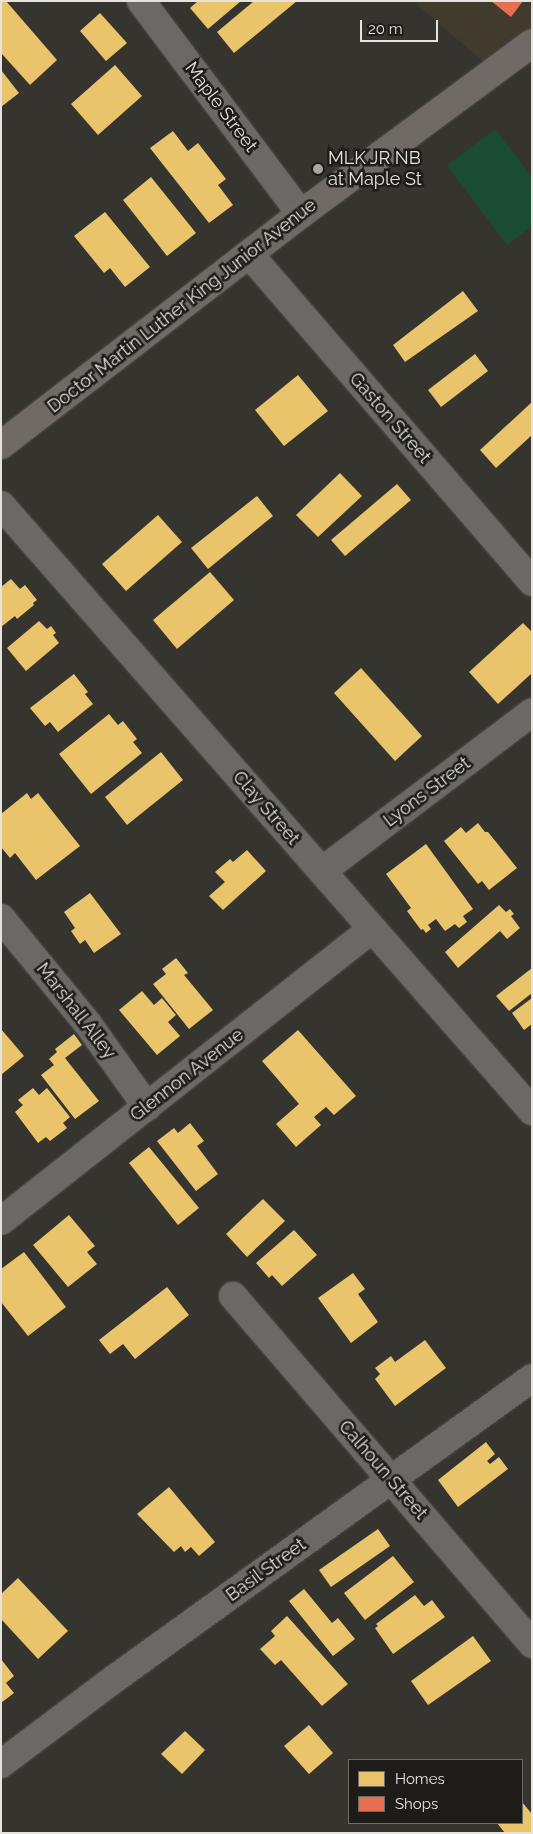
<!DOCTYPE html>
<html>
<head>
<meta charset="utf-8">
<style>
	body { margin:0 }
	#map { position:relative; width:533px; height:1834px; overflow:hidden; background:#36342f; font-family:Raleway,sans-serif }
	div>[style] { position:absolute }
	.built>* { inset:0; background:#403b2d }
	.green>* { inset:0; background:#194c33 }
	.homes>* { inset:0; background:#e9c46a }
	.shops>* { inset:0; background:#e76f51 }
	.roads { filter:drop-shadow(0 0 1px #52504b) drop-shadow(0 0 1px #52504b) }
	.minor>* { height:28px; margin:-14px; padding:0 14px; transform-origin:14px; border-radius:14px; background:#6a6965 }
	.secondary>* { height:28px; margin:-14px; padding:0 14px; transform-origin:14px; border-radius:14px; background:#706a66 }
	.dots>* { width:14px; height:14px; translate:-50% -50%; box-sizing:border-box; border:2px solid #1e1c18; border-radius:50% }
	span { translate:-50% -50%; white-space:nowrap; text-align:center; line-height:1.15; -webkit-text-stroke:5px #1e1c18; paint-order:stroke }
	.street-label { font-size:18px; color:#e6e3de }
	.poi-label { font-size:18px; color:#e6e3de }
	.left { translate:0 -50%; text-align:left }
	.frame { position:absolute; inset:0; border:2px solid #e6e3de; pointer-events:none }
	.legend { position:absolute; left:348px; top:1759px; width:175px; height:65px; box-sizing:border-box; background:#1e1c18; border:1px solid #6e6c67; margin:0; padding:6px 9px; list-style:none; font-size:15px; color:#e6e3de }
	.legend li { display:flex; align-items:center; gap:10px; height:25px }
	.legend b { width:25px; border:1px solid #6e6c67 }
	.scale { position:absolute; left:360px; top:20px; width:78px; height:22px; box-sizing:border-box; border:2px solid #e6e3de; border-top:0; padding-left:6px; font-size:15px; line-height:18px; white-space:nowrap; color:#e6e3de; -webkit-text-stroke:4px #1e1c18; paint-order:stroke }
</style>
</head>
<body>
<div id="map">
	<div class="built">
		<i style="clip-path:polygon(413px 1px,532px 1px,532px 29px,486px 64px)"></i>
	</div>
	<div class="green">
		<i style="clip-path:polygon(495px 129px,532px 177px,532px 226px,507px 245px,447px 165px)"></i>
	</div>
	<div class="homes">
		<i style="clip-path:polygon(1px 1px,6px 1px,57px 60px,30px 85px,1px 53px)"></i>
		<i style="clip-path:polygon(198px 1px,241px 1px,208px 29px,190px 8px)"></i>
		<i style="clip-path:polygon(254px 1px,297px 1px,234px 53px,217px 32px)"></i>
		<i style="clip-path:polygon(100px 13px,127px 43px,106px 61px,80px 31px)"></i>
		<i style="clip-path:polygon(115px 65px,142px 96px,98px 135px,71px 104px)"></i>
		<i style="clip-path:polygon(1px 70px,19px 93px,1px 107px)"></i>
		<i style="clip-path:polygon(173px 131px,188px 151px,198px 143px,226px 179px,218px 185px,233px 205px,209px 223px,150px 148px)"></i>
		<i style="clip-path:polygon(151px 177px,196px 233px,167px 256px,123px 200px)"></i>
		<i style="clip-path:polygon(105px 212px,150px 267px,125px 287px,110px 268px,104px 273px,74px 236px)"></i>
		<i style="clip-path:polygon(463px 291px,478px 311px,405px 362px,393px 345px)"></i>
		<i style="clip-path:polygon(475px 354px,488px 371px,441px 407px,428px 390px)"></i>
		<i style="clip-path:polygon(298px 375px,328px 411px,284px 446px,255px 410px)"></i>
		<i style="clip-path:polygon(532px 402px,532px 435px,496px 468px,480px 450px)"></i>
		<i style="clip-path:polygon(340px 473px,362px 496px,318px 537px,296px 515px)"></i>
		<i style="clip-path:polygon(397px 484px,411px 500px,345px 556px,331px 540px)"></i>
		<i style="clip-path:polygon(257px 496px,273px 516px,208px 569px,191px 548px)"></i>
		<i style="clip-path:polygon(158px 515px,182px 542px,126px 591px,102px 564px)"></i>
		<i style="clip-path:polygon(210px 572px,234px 600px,177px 649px,153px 620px)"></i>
		<i style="clip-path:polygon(11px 579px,20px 589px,25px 585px,37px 600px,33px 603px,34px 605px,17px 619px,15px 616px,1px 627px,1px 587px)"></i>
		<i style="clip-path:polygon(39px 621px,47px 629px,51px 626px,56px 633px,53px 635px,59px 643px,26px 671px,7px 648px)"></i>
		<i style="clip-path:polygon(523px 623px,532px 632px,532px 673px,498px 704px,469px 672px)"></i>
		<i style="clip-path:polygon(361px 668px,422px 736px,395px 761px,334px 693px)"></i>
		<i style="clip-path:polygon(74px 674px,88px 692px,85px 694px,93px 704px,58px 732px,50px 722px,45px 726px,30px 708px)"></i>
		<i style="clip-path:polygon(109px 714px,118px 725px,123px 721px,137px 739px,133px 742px,142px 753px,91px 794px,59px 754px)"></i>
		<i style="clip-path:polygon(161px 752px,183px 780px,127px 825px,105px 797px)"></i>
		<i style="clip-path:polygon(27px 793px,31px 799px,38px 793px,80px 846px,36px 880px,15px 853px,10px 858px,1px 847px,1px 814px)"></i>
		<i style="clip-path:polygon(478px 823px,485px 832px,488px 832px,517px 868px,489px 890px,482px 881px,478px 884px,444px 841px,461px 827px,466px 833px)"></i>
		<i style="clip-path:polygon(426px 844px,473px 909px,463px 916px,467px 922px,459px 928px,455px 924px,445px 931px,436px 919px,428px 925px,431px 929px,426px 933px,423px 929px,421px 930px,407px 911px,411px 908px,386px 874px)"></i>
		<i style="clip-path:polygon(247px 850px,266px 871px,223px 910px,209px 896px,225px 882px,215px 872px,230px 859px,233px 862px)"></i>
		<i style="clip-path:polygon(90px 893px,121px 934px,94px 953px,85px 940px,80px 944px,71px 931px,75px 928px,64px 912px)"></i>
		<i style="clip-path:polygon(499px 905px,506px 912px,510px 909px,514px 914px,511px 916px,520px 928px,507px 939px,500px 931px,458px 968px,445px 952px)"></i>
		<i style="clip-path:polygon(176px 958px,188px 973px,184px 975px,213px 1010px,189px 1029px,153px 984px,166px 974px,162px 969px)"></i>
		<i style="clip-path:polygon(532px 968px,532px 993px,509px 1011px,496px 996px)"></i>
		<i style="clip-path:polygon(142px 991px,154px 1005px,162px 998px,176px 1015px,168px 1022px,180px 1036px,157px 1055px,119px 1010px)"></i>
		<i style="clip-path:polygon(532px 998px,532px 1024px,524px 1030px,512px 1013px)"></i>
		<i style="clip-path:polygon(1px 1029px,24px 1056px,1px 1075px)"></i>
		<i style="clip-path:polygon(298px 1030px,356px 1096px,334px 1115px,326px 1107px,314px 1117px,321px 1125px,296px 1147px,276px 1124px,299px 1104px,262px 1061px)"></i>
		<i style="clip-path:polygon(74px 1034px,82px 1045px,65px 1058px,99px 1101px,75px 1119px,41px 1075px,54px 1065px,49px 1059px,57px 1052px,55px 1049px)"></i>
		<i style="clip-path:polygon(33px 1088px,39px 1095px,47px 1088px,70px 1117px,63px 1123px,67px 1128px,50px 1141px,46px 1137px,38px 1143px,15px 1112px,23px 1105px,18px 1100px)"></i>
		<i style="clip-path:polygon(190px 1123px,204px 1141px,197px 1146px,218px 1174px,196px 1191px,157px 1141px,174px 1128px,178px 1133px)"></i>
		<i style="clip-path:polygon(149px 1147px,199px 1208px,178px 1225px,129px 1163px)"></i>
		<i style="clip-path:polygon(263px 1199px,285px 1221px,247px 1257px,226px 1234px)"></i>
		<i style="clip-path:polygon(69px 1215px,95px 1246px,87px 1252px,97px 1264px,68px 1287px,33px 1245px)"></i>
		<i style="clip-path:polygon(294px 1230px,317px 1255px,282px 1286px,272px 1275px,269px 1278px,256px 1263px)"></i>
		<i style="clip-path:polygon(24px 1252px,66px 1307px,28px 1336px,1px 1302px,1px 1269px)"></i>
		<i style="clip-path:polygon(353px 1273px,365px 1289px,358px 1294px,378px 1322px,351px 1343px,318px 1298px)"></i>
		<i style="clip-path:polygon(167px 1287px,189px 1315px,135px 1359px,123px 1344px,110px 1354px,99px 1340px)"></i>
		<i style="clip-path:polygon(425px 1340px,446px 1368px,395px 1406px,375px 1379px,380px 1374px,375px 1368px,391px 1356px,395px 1362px)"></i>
		<i style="clip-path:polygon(486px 1442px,495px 1454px,487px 1461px,490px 1464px,499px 1457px,508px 1469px,458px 1507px,438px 1480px)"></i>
		<i style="clip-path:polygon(169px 1487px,215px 1542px,199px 1556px,191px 1547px,185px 1552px,181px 1546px,174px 1552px,137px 1514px)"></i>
		<i style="clip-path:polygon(378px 1529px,390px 1546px,331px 1587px,319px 1570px)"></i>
		<i style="clip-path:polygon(393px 1556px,414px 1582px,365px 1620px,344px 1593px)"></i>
		<i style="clip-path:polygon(18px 1578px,68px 1631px,38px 1659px,1px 1619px,1px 1594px)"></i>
		<i style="clip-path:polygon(304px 1589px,332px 1623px,338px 1618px,355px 1639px,333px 1656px,289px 1601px)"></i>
		<i style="clip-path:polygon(415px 1595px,424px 1606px,432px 1600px,445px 1617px,393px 1654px,375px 1628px,378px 1626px,376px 1624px)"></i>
		<i style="clip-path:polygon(287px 1616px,348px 1684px,322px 1706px,281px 1660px,275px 1665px,260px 1649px,275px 1636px,271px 1631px)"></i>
		<i style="clip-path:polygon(473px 1636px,491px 1661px,428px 1705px,411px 1681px)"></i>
		<i style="clip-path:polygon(1px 1659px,14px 1676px,6px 1683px,14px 1693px,1px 1703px)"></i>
		<i style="clip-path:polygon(309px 1725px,333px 1753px,309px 1774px,284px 1746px)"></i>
		<i style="clip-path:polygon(185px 1731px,205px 1750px,182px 1774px,161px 1754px)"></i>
		<i style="clip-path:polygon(522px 1802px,532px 1814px,532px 1833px,505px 1833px,497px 1823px,522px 1823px)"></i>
	</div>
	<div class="shops">
		<i style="clip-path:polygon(491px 1px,523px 1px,511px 17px)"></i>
	</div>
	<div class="roads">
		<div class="minor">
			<i style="left:141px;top:1px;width:266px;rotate:53.1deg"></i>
			<i style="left:249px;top:254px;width:433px;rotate:49.2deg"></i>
			<i style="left:1px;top:505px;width:806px;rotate:48.77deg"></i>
			<i style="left:322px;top:871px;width:263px;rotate:-37.1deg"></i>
			<i style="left:1px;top:918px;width:137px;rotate:50.6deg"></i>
			<i style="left:88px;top:1024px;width:102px;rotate:54.6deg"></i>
			<i style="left:1px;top:1221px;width:472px;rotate:-38.2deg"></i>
			<i style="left:233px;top:1296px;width:459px;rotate:49.3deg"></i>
			<i style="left:1px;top:1764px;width:145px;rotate:-36.9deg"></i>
			<i style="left:117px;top:1677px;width:511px;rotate:-35.77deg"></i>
		</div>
		<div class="secondary">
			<i style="left:1px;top:445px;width:379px;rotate:-37.6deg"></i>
			<i style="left:301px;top:214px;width:287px;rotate:-36.5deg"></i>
		</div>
	</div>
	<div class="dots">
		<i style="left:318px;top:169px;background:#a8a6a1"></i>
	</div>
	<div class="street-label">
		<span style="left:221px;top:107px;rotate:53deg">Maple Street</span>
		<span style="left:182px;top:306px;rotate:-38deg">Doctor Martin Luther King Junior Avenue</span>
		<span style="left:390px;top:418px;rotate:49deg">Gaston Street</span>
		<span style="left:427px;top:792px;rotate:-37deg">Lyons Street</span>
		<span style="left:266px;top:808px;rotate:49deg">Clay Street</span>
		<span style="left:76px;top:1011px;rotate:52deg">Marshall Alley</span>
		<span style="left:187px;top:1075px;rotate:-38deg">Glennon Avenue</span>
		<span style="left:383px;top:1470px;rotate:49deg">Calhoun Street</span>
		<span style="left:266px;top:1570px;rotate:-36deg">Basil Street</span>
	</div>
	<div class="poi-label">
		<span class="left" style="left:328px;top:169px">MLK JR NB<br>at Maple St</span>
	</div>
	<div class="frame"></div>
	<ul class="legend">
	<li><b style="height:14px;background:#e9c46a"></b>Homes</li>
	<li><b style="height:14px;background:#e76f51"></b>Shops</li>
	</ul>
	<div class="scale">20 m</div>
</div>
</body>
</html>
